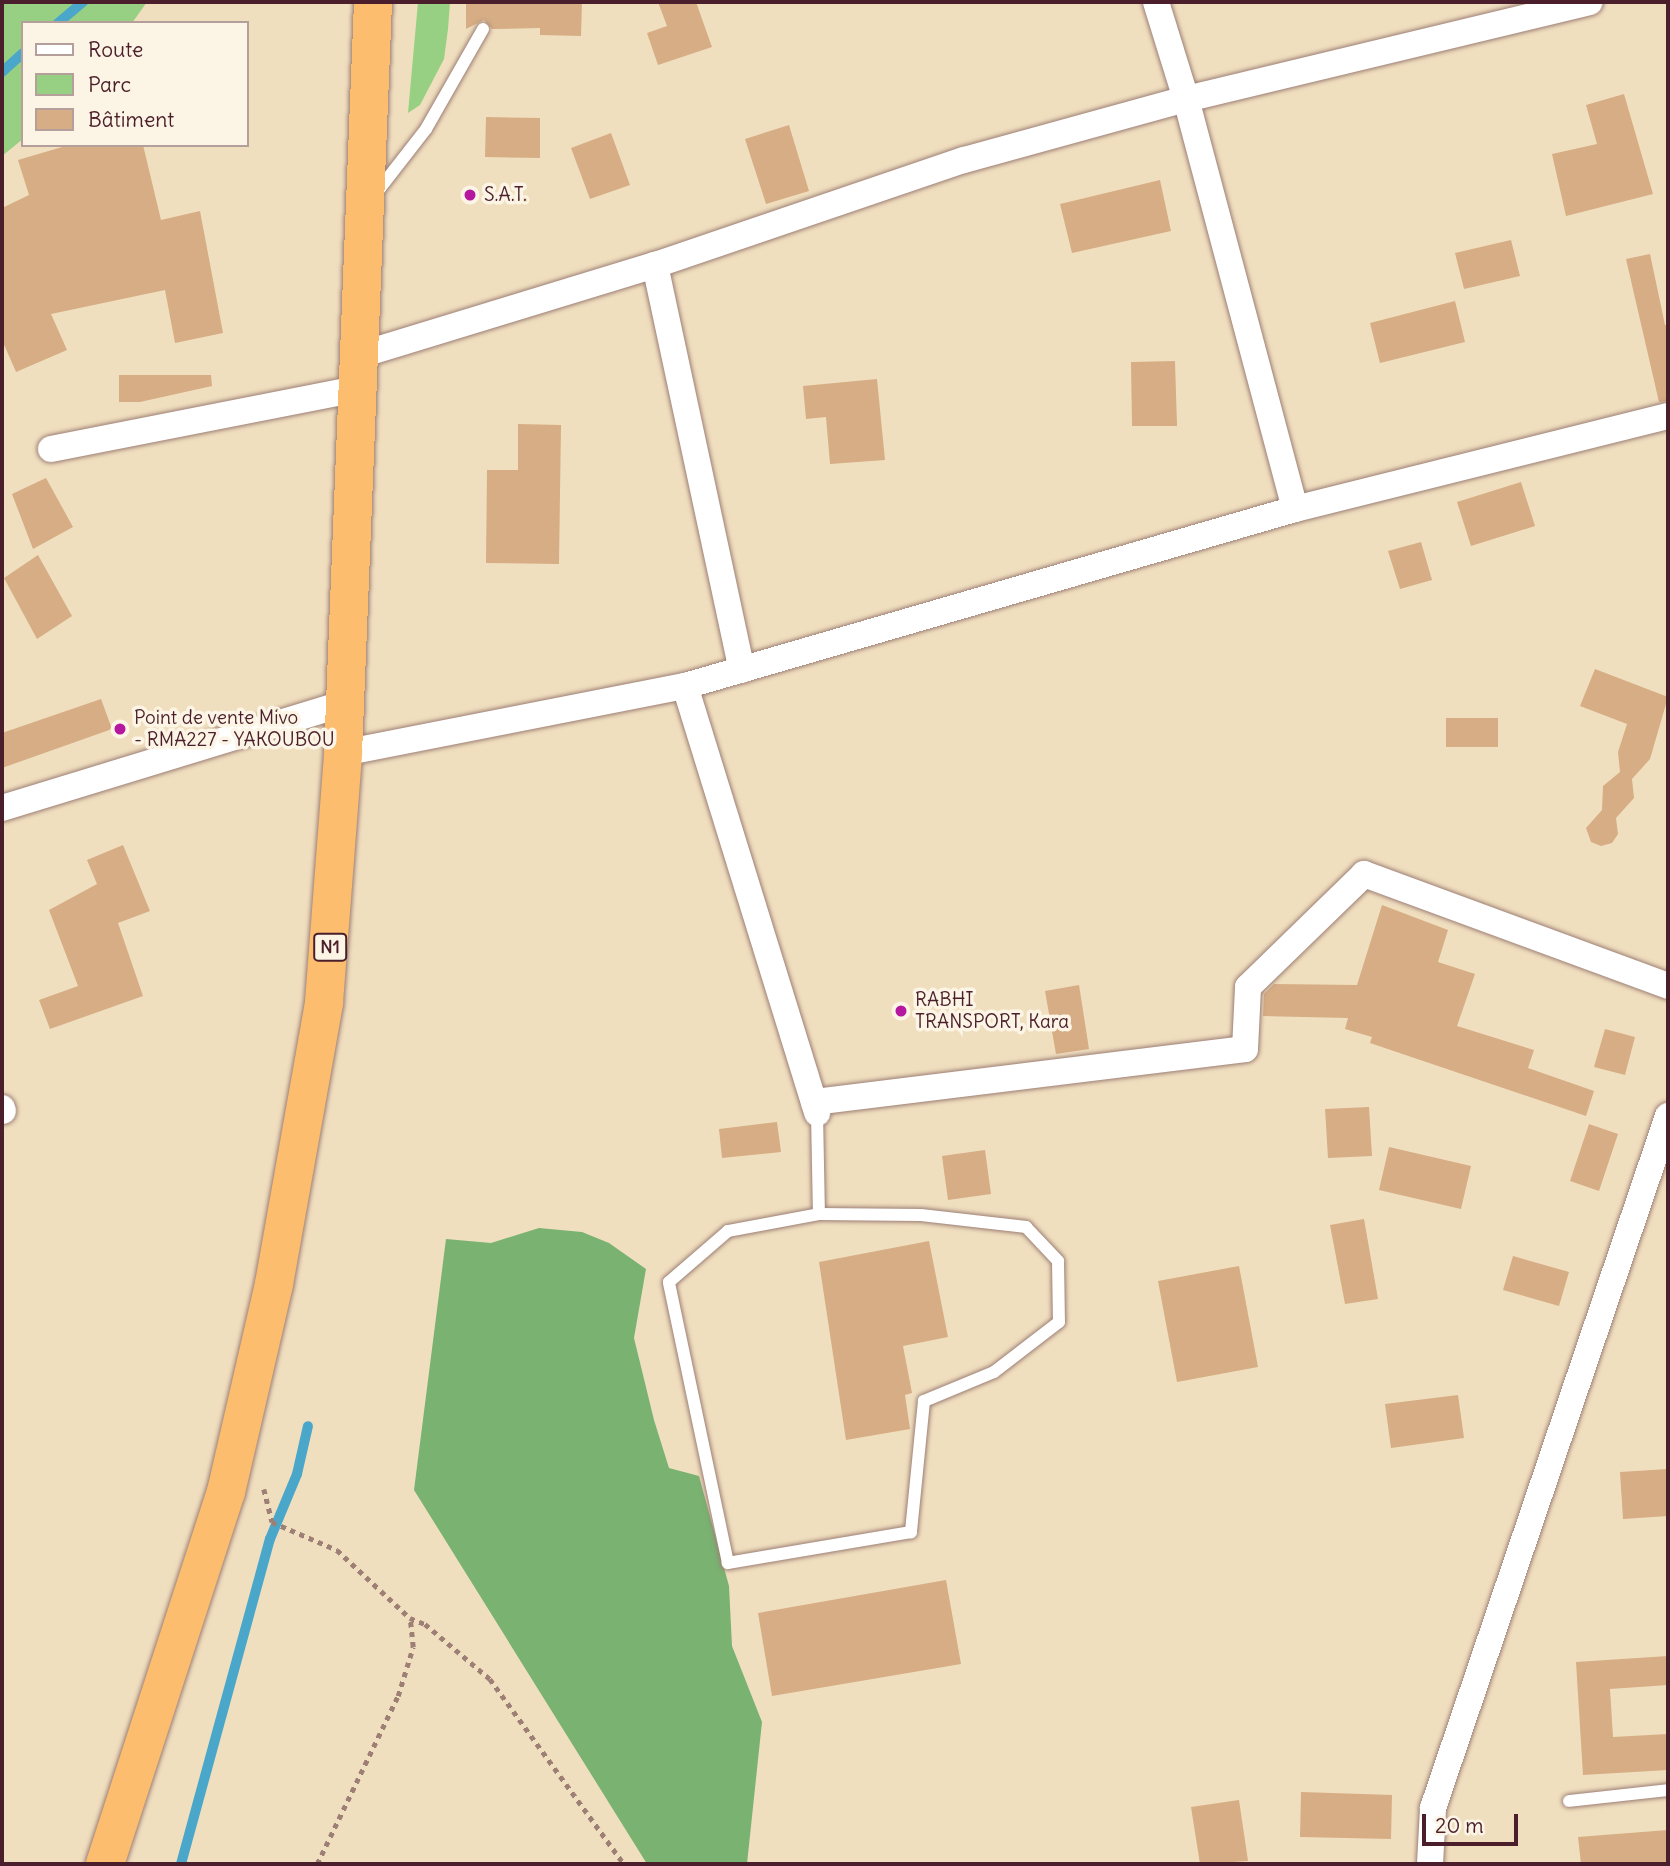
<!DOCTYPE html>
<html>
<head>
<meta charset="utf-8">
<style>
	body { margin:0 }
	#map { position:relative; width:1670px; height:1866px; overflow:hidden; background:#f0dfbf; font-family:Delius,sans-serif }
	div>[style] { position:absolute }
	.green>* { inset:0; background:#98d083 }
	.forest>* { inset:0; background:#7ab271 }
	.stream>* { height:10px; margin:-5px; padding:0 5px; transform-origin:5px; border-radius:5px; background:#4aa7c9 }
	.building>* { inset:0; background:#d6ad84 }
	.path>* { height:4.5px; margin-top:-2.25px; transform-origin:0; background:repeating-linear-gradient(90deg,#9d7f75 0 5px,transparent 0 10px) }
	.roads { filter:drop-shadow(0 0 2px #9d7f75) drop-shadow(0 0 2px #9d7f75) }
	.lane>* { height:12px; margin:-6px; padding:0 6px; transform-origin:6px; border-radius:6px; background:#fff }
	.street>* { height:26px; margin:-13px; padding:0 13px; transform-origin:13px; border-radius:13px; background:#fff }
	.highway>* { height:38px; margin:-19px; padding:0 19px; transform-origin:19px; border-radius:19px; background:#fcbd6f }
	.dots>* { width:19px; height:19px; translate:-50% -50%; box-sizing:border-box; border:4px solid #fcf5e5; border-radius:50% }
	span { translate:-50% -50%; white-space:nowrap; text-align:center; line-height:1.15; -webkit-text-stroke:7px #fcf5e5; paint-order:stroke }
	.shield-label span { padding:2px 5px; background:#fcf5e5; border:2px solid; border-radius:5px; -webkit-text-stroke-width:0 }
	.shield-label { font-size:18px; color:#4a1f2b; font-weight:700 }
	.poi-label { font-size:19px; color:#4a1f2b }
	.left { translate:0 -50%; text-align:left }
	.frame { position:absolute; inset:0; border:4px solid #4a1f2b; pointer-events:none }
	.legend { position:absolute; left:21px; top:21px; width:228px; height:126px; box-sizing:border-box; background:#fcf5e5; border:2px solid #b59f9b; margin:0; padding:9px 12px; list-style:none; font-size:21px; color:#4a1f2b }
	.legend li { display:flex; align-items:center; gap:14px; height:35px }
	.legend b { width:35px; border:2px solid #b59f9b }
	.scale { position:absolute; left:1422px; top:1814px; width:96px; height:32px; box-sizing:border-box; border:4px solid #4a1f2b; border-top:0; padding-left:9px; font-size:21px; line-height:24px; white-space:nowrap; color:#4a1f2b; -webkit-text-stroke:5px #fcf5e5; paint-order:stroke }
</style>
</head>
<body>
<div id="map">
	<div class="green">
		<i style="clip-path:polygon(2px 2px,147px 2px,132px 23px,23px 23px,23px 139px,2px 156px)"></i>
		<i style="clip-path:polygon(418px 2px,450px 2px,448px 29px,444px 59px,420px 105px,408px 113px)"></i>
	</div>
	<div class="forest">
		<i style="clip-path:polygon(539px 1228px,582px 1232px,609px 1243px,646px 1269px,634px 1338px,654px 1420px,669px 1468px,699px 1476px,729px 1586px,732px 1646px,762px 1722px,747px 1864px,647px 1864px,414px 1490px,446px 1239px,491px 1243px)"></i>
	</div>
	<div class="stream">
		<i style="left:58px;top:23px;width:33px;rotate:-40deg"></i>
		<i style="left:2px;top:72px;width:28px;rotate:-42deg"></i>
		<i style="left:181px;top:1864px;width:337px;rotate:-74.7deg"></i>
		<i style="left:270px;top:1539px;width:70px;rotate:-67.4deg"></i>
		<i style="left:297px;top:1474px;width:49px;rotate:-77.1deg"></i>
	</div>
	<div class="building">
		<i style="clip-path:polygon(466px 2px,582px 2px,581px 36px,540px 35px,540px 28px,492px 29px,484px 20px,466px 29px)"></i>
		<i style="clip-path:polygon(658px 2px,696px 2px,712px 47px,658px 65px,647px 33px,667px 26px)"></i>
		<i style="clip-path:polygon(1624px 94px,1653px 194px,1566px 216px,1552px 154px,1597px 144px,1586px 105px)"></i>
		<i style="clip-path:polygon(486px 117px,540px 118px,540px 158px,485px 157px)"></i>
		<i style="clip-path:polygon(789px 125px,809px 191px,766px 204px,745px 139px)"></i>
		<i style="clip-path:polygon(611px 133px,630px 185px,590px 199px,571px 148px)"></i>
		<i style="clip-path:polygon(69px 145px,143px 145px,161px 220px,200px 211px,223px 333px,175px 343px,165px 290px,51px 314px,67px 350px,16px 372px,2px 340px,2px 208px,29px 195px,18px 160px)"></i>
		<i style="clip-path:polygon(1160px 180px,1171px 231px,1072px 253px,1060px 204px)"></i>
		<i style="clip-path:polygon(1511px 240px,1520px 276px,1464px 289px,1455px 253px)"></i>
		<i style="clip-path:polygon(1650px 254px,1665px 325px,1668px 325px,1668px 401px,1659px 402px,1626px 259px)"></i>
		<i style="clip-path:polygon(1455px 301px,1465px 342px,1380px 363px,1370px 323px)"></i>
		<i style="clip-path:polygon(1175px 361px,1177px 426px,1132px 426px,1131px 362px)"></i>
		<i style="clip-path:polygon(119px 375px,211px 375px,212px 386px,140px 402px,119px 402px)"></i>
		<i style="clip-path:polygon(877px 379px,885px 460px,830px 464px,826px 417px,806px 419px,803px 386px)"></i>
		<i style="clip-path:polygon(518px 424px,561px 425px,559px 564px,486px 563px,487px 470px,518px 470px)"></i>
		<i style="clip-path:polygon(46px 478px,73px 527px,33px 549px,12px 494px)"></i>
		<i style="clip-path:polygon(1521px 482px,1535px 526px,1471px 546px,1457px 502px)"></i>
		<i style="clip-path:polygon(1421px 542px,1432px 580px,1400px 589px,1388px 551px)"></i>
		<i style="clip-path:polygon(38px 555px,72px 616px,37px 639px,4px 578px)"></i>
		<i style="clip-path:polygon(1595px 669px,1668px 697px,1650px 759px,1632px 779px,1634px 798px,1616px 818px,1618px 834px,1612px 843px,1601px 846px,1591px 842px,1586px 828px,1602px 810px,1603px 786px,1620px 772px,1618px 752px,1627px 724px,1580px 706px)"></i>
		<i style="clip-path:polygon(101px 699px,112px 729px,2px 768px,2px 733px)"></i>
		<i style="clip-path:polygon(1446px 718px,1498px 718px,1498px 747px,1446px 747px)"></i>
		<i style="clip-path:polygon(123px 845px,150px 911px,118px 923px,143px 996px,50px 1029px,39px 1000px,78px 986px,49px 910px,97px 884px,87px 860px)"></i>
		<i style="clip-path:polygon(1382px 905px,1448px 930px,1438px 962px,1475px 974px,1457px 1026px,1534px 1050px,1528px 1068px,1594px 1091px,1586px 1116px,1370px 1043px,1372px 1037px,1345px 1029px,1348px 1018px,1263px 1016px,1264px 994px,1274px 984px,1357px 985px)"></i>
		<i style="clip-path:polygon(1079px 985px,1089px 1049px,1056px 1054px,1045px 991px)"></i>
		<i style="clip-path:polygon(1605px 1029px,1635px 1037px,1625px 1075px,1594px 1067px)"></i>
		<i style="clip-path:polygon(1369px 1107px,1372px 1156px,1328px 1158px,1325px 1109px)"></i>
		<i style="clip-path:polygon(777px 1122px,781px 1152px,722px 1158px,719px 1129px)"></i>
		<i style="clip-path:polygon(1589px 1124px,1618px 1134px,1599px 1191px,1570px 1181px)"></i>
		<i style="clip-path:polygon(1389px 1147px,1471px 1166px,1461px 1209px,1379px 1190px)"></i>
		<i style="clip-path:polygon(985px 1150px,991px 1194px,948px 1200px,942px 1156px)"></i>
		<i style="clip-path:polygon(1364px 1219px,1378px 1299px,1345px 1304px,1330px 1225px)"></i>
		<i style="clip-path:polygon(929px 1241px,948px 1337px,903px 1346px,912px 1393px,905px 1395px,910px 1429px,846px 1440px,819px 1262px)"></i>
		<i style="clip-path:polygon(1513px 1256px,1569px 1272px,1559px 1306px,1503px 1290px)"></i>
		<i style="clip-path:polygon(1239px 1266px,1258px 1367px,1177px 1382px,1158px 1281px)"></i>
		<i style="clip-path:polygon(1458px 1395px,1464px 1438px,1391px 1448px,1385px 1404px)"></i>
		<i style="clip-path:polygon(1668px 1469px,1668px 1516px,1623px 1519px,1620px 1472px)"></i>
		<i style="clip-path:polygon(946px 1580px,961px 1664px,772px 1696px,758px 1613px)"></i>
		<i style="clip-path:polygon(1668px 1656px,1668px 1685px,1610px 1689px,1613px 1737px,1668px 1734px,1668px 1770px,1583px 1775px,1576px 1662px)"></i>
		<i style="clip-path:polygon(1301px 1792px,1392px 1795px,1391px 1839px,1300px 1837px)"></i>
		<i style="clip-path:polygon(1239px 1800px,1248px 1861px,1200px 1864px,1191px 1807px)"></i>
		<i style="clip-path:polygon(1668px 1830px,1668px 1864px,1581px 1864px,1578px 1837px)"></i>
	</div>
	<div class="path">
		<i style="left:264px;top:1489px;width:34px;rotate:76deg"></i>
		<i style="left:272px;top:1522px;width:71px;rotate:23.3deg"></i>
		<i style="left:337px;top:1550px;width:100px;rotate:43deg"></i>
		<i style="left:410px;top:1618px;width:16px;rotate:22deg"></i>
		<i style="left:425px;top:1624px;width:85px;rotate:40.2deg"></i>
		<i style="left:490px;top:1679px;width:228px;rotate:54.1deg"></i>
		<i style="left:317px;top:1864px;width:187px;rotate:-64.3deg"></i>
		<i style="left:398px;top:1696px;width:51px;rotate:-73deg"></i>
		<i style="left:413px;top:1647px;width:29px;rotate:-96deg"></i>
	</div>
	<div class="roads">
		<div class="lane">
			<i style="left:377px;top:192px;width:80px;rotate:-52.1deg"></i>
			<i style="left:426px;top:129px;width:115px;rotate:-60.3deg"></i>
			<i style="left:817px;top:1113px;width:101px;rotate:88.9deg"></i>
			<i style="left:819px;top:1214px;width:102px;rotate:0.6deg"></i>
			<i style="left:921px;top:1215px;width:106px;rotate:6.5deg"></i>
			<i style="left:1026px;top:1227px;width:47px;rotate:46.7deg"></i>
			<i style="left:1058px;top:1261px;width:61px;rotate:89.1deg"></i>
			<i style="left:1059px;top:1322px;width:82px;rotate:142.4deg"></i>
			<i style="left:994px;top:1372px;width:76px;rotate:157.5deg"></i>
			<i style="left:924px;top:1401px;width:132px;rotate:95.7deg"></i>
			<i style="left:911px;top:1532px;width:186px;rotate:170.4deg"></i>
			<i style="left:728px;top:1563px;width:287px;rotate:-101.9deg"></i>
			<i style="left:669px;top:1282px;width:78px;rotate:-40.8deg"></i>
			<i style="left:728px;top:1231px;width:93px;rotate:-10.6deg"></i>
			<i style="left:1569px;top:1801px;width:100px;rotate:-6.3deg"></i>
		</div>
		<div class="street">
			<i style="left:1156px;top:2px;width:102px;rotate:72.8deg"></i>
			<i style="left:1186px;top:99px;width:424px;rotate:75.1deg"></i>
			<i style="left:655px;top:265px;width:414px;rotate:77.9deg"></i>
			<i style="left:357px;top:356px;width:312px;rotate:-17deg"></i>
			<i style="left:655px;top:265px;width:326px;rotate:-18.8deg"></i>
			<i style="left:964px;top:160px;width:230px;rotate:-15.4deg"></i>
			<i style="left:1186px;top:99px;width:415px;rotate:-13.5deg"></i>
			<i style="left:51px;top:449px;width:311px;rotate:-11.1deg"></i>
			<i style="left:685px;top:686px;width:447px;rotate:72.8deg"></i>
			<i style="left:343px;top:753px;width:349px;rotate:-11.1deg"></i>
			<i style="left:685px;top:686px;width:635px;rotate:-16.18deg"></i>
			<i style="left:1295px;top:509px;width:384px;rotate:-14deg"></i>
			<i style="left:2px;top:808px;width:359px;rotate:-17deg"></i>
			<i style="left:814px;top:1102px;width:434px;rotate:-7deg"></i>
			<i style="left:1245px;top:1049px;width:62px;rotate:-87.2deg"></i>
			<i style="left:1248px;top:987px;width:162px;rotate:-44.2deg"></i>
			<i style="left:1364px;top:874px;width:324px;rotate:20.2deg"></i>
			<i style="left:2px;top:1108px;width:3px;rotate:72deg"></i>
			<i style="left:1430px;top:1864px;width:56px;rotate:-86.9deg"></i>
			<i style="left:1433px;top:1808px;width:731px;rotate:-71.24deg"></i>
		</div>
		<div class="highway">
			<i style="left:105px;top:1864px;width:391px;rotate:-72deg"></i>
			<i style="left:226px;top:1492px;width:213px;rotate:-77deg"></i>
			<i style="left:274px;top:1284px;width:286px;rotate:-79.9deg"></i>
			<i style="left:324px;top:1002px;width:250px;rotate:-85.6deg"></i>
			<i style="left:343px;top:753px;width:752px;rotate:-87.71deg"></i>
		</div>
	</div>
	<div class="dots">
		<i style="left:470px;top:195px;background:#b5179e"></i>
		<i style="left:120px;top:729px;background:#b5179e"></i>
		<i style="left:901px;top:1011px;background:#b5179e"></i>
	</div>
	<div class="shield-label">
		<span style="left:330px;top:947px">N1</span>
	</div>
	<div class="poi-label">
		<span class="left" style="left:484px;top:195px">S.A.T.</span>
		<span class="left" style="left:134px;top:729px">Point de vente Mivo<br>- RMA227 - YAKOUBOU</span>
		<span class="left" style="left:915px;top:1011px">RABHI<br>TRANSPORT, Kara</span>
	</div>
	<div class="frame"></div>
	<ul class="legend">
	<li><b style="height:9px;background:#fff"></b>Route</li>
	<li><b style="height:19px;background:#98d083"></b>Parc</li>
	<li><b style="height:19px;background:#d6ad84"></b>Bâtiment</li>
	</ul>
	<div class="scale">20 m</div>
</div>
</body>
</html>
